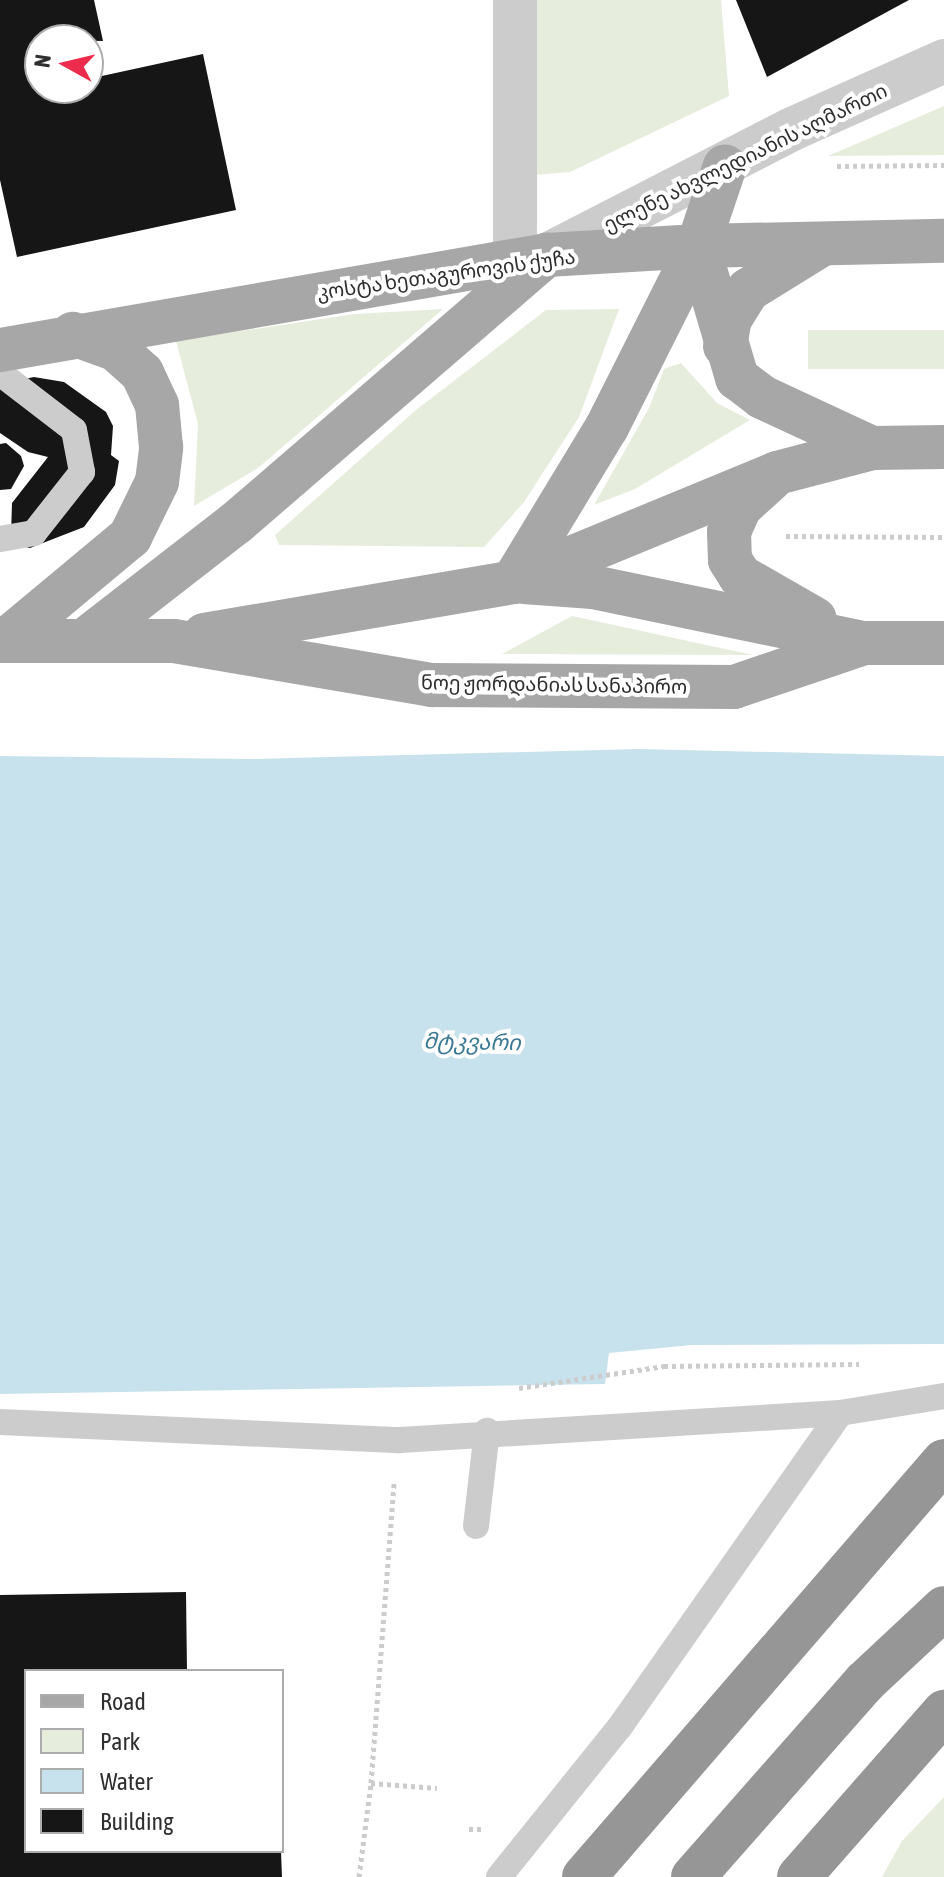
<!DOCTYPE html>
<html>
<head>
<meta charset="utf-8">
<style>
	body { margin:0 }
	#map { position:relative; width:944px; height:1877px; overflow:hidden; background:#fff; font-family:"Asap Condensed","Noto Sans Georgian",sans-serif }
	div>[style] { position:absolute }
	.green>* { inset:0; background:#e7eddd }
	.water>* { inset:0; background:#c8e2ed }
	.building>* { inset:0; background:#161616 }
	.path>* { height:5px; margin-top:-2.5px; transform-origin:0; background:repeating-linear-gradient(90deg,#ccc 0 4px,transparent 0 8px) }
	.lane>* { height:26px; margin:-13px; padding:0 13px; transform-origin:13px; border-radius:13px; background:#ccc }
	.street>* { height:44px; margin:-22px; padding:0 22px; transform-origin:22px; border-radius:22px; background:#ccc }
	.primary>* { height:44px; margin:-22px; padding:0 22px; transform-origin:22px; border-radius:22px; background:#a7a7a7 }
	.highway>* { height:44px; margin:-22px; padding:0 22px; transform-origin:22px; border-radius:22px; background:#969696 }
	span { translate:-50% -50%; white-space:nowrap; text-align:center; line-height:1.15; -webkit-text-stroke:8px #fff; paint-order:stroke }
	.street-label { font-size:20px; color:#2f2f2f }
	.water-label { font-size:22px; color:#3a7a94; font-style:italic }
	.legend { position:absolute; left:24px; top:1669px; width:260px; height:184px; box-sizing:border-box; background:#fff; border:2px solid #acacac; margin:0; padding:10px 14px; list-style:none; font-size:24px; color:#2f2f2f }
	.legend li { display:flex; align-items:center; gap:16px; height:40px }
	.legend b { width:40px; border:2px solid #acacac }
	.north { position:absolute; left:24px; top:24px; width:80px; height:80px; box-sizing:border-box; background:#fff; border:2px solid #acacac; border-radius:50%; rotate:278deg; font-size:22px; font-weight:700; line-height:32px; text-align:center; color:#2f2f2f }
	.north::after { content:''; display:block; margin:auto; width:28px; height:36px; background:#eb2c4d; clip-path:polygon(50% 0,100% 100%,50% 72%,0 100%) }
</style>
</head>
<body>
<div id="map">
	<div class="green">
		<i style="clip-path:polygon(527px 0,721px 0,729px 96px,570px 172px,535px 175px)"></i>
		<i style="clip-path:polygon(944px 106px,944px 155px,828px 156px)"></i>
		<i style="clip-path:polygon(443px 309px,258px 468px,194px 506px,198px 424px,176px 341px,354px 314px)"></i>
		<i style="clip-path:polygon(619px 309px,579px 417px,524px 502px,484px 547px,279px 545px,275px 535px,416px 410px,546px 310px)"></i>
		<i style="clip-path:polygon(808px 330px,944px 330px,944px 369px,808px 369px)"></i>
		<i style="clip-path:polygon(681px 363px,717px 403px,750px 420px,635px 489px,594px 505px,649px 408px,664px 369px)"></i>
		<i style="clip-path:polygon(572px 616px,753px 655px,502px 654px)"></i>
		<i style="clip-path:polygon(944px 1797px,944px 1877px,882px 1877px,902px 1841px)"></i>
	</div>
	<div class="water">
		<i style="clip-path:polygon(638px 749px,944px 756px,944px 1344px,692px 1345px,609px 1353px,605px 1384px,0 1394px,0 756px,254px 759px)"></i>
	</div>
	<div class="building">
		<i style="clip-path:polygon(0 0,94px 0,103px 41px,40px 40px,40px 88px,88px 88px,88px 79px,203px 54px,236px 210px,17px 257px,0 180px)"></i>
		<i style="clip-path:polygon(736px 0,909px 0,767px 77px)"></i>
		<i style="clip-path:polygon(34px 377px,64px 382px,106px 412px,113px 426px,111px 455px,119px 461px,115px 485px,84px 527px,30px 548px,18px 545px,11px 534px,12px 503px,48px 457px,28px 452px,0 433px,0 384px)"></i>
		<i style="clip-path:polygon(6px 443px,21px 456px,24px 466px,11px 489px,0 490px,0 444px)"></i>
		<i style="clip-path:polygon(186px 1592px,187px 1671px,26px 1671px,26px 1851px,281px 1851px,282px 1877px,0 1877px,0 1595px)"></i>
	</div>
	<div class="path">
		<i style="left:837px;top:166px;width:107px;rotate:-0.5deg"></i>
		<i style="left:786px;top:536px;width:158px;rotate:0.4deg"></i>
		<i style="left:519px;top:1388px;width:147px;rotate:-8.6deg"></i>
		<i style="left:664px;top:1366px;width:195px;rotate:-0.6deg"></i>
		<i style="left:371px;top:1783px;width:66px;rotate:4.3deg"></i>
		<i style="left:469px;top:1829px;width:14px"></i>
		<i style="left:359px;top:1877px;width:95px;rotate:-82.7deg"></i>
		<i style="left:371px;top:1783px;width:301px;rotate:-85.6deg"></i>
	</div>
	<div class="lane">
		<i style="left:0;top:373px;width:93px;rotate:37.6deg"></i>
		<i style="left:74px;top:430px;width:43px;rotate:79.2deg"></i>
		<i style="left:82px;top:472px;width:78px;rotate:128.2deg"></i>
		<i style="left:34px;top:533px;width:35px;rotate:170deg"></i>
		<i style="left:0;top:1422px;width:400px;rotate:2.6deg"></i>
		<i style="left:400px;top:1440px;width:441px;rotate:-3.5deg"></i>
		<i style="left:476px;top:1526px;width:96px;rotate:-83.4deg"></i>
		<i style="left:499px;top:1877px;width:191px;rotate:-51.2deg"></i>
		<i style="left:619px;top:1728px;width:385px;rotate:-54.9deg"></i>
		<i style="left:840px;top:1413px;width:105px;rotate:-9.3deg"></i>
	</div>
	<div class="street">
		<i style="left:515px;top:0;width:260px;rotate:90deg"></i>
		<i style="left:547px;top:255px;width:273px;rotate:-27.2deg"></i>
		<i style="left:790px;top:130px;width:169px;rotate:-24.1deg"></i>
	</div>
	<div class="primary">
		<i style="left:698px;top:246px;width:138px;rotate:73.5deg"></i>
		<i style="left:737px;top:378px;width:31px;rotate:37deg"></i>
		<i style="left:762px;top:397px;width:121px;rotate:24.9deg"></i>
		<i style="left:725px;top:346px;width:27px;rotate:-80deg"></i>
		<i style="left:730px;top:319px;width:34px;rotate:-58deg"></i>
		<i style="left:748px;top:290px;width:86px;rotate:-31.7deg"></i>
		<i style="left:0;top:350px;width:555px;rotate:-9.85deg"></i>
		<i style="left:547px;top:255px;width:151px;rotate:-3.4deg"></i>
		<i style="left:698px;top:246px;width:246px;rotate:-1.2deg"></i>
		<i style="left:771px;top:479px;width:42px;rotate:137.9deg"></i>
		<i style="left:740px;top:507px;width:27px;rotate:114deg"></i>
		<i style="left:729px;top:532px;width:28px;rotate:88deg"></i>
		<i style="left:730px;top:560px;width:19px;rotate:58deg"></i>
		<i style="left:740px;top:576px;width:86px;rotate:29.8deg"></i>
		<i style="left:513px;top:582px;width:181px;rotate:-58.8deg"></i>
		<i style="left:607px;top:427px;width:203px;rotate:-63.3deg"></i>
		<i style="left:698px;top:246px;width:84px;rotate:-71.4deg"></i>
		<i style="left:524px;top:582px;width:69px;rotate:4.1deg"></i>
		<i style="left:593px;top:587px;width:277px;rotate:11.7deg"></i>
		<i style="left:864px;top:643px;width:80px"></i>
		<i style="left:204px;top:635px;width:314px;rotate:-9.7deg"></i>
		<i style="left:513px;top:582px;width:286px;rotate:-22.4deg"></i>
		<i style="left:777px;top:473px;width:98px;rotate:-14.7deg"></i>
		<i style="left:872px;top:448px;width:72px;rotate:-0.8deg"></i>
		<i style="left:85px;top:640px;width:191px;rotate:-37.8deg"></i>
		<i style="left:236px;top:523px;width:411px;rotate:-40.8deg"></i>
		<i style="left:0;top:641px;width:174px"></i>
		<i style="left:174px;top:641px;width:262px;rotate:9.7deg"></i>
		<i style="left:432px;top:685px;width:302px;rotate:0.4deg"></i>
		<i style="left:734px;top:687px;width:137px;rotate:-18.7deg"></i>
		<i style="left:5px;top:641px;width:163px;rotate:-39.8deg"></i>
		<i style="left:130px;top:537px;width:61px;rotate:-63.9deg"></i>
		<i style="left:157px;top:482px;width:35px;rotate:-83deg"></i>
		<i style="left:161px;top:447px;width:42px;rotate:-95.4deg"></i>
		<i style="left:157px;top:405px;width:35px;rotate:-115deg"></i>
		<i style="left:142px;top:373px;width:36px;rotate:-138deg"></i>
		<i style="left:115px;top:349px;width:45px;rotate:-160.3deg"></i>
	</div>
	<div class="highway">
		<i style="left:584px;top:1877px;width:550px;rotate:-49.13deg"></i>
		<i style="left:693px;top:1877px;width:260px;rotate:-48.6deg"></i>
		<i style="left:865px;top:1682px;width:108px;rotate:-43.1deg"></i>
		<i style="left:799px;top:1877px;width:220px;rotate:-48.7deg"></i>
	</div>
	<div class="street-label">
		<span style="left:745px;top:157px;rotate:-26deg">ელენე ახვლედიანის აღმართი</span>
		<span style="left:446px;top:274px;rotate:-8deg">კოსტა ხეთაგუროვის ქუჩა</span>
		<span style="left:554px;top:684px;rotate:1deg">ნოე ჟორდანიას სანაპირო</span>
	</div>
	<div class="water-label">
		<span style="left:472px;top:1042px;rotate:1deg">მტკვარი</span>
	</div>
	<ul class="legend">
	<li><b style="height:10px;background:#a7a7a7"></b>Road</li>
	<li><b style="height:22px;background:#e7eddd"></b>Park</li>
	<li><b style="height:22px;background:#c8e2ed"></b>Water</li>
	<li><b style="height:22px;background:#161616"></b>Building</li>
	</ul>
	<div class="north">N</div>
</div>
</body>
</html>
